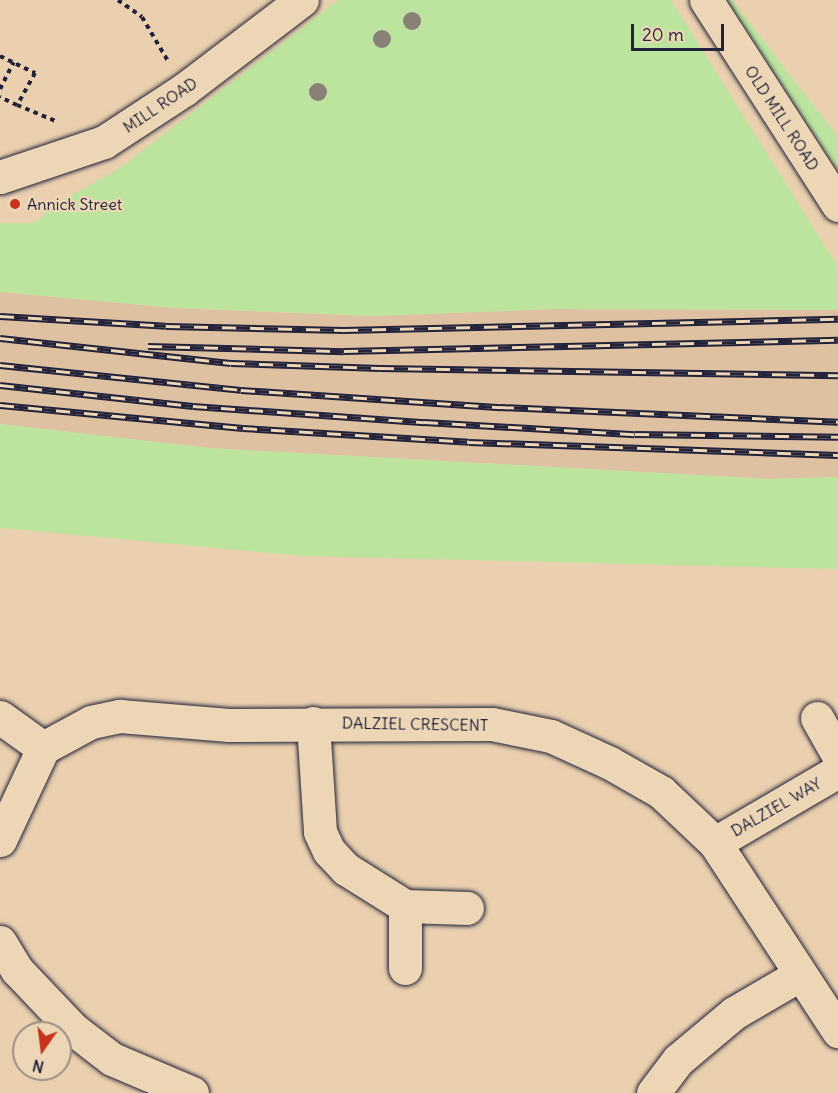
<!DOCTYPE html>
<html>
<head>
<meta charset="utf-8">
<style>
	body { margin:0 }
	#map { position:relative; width:838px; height:1093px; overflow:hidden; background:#ead0ae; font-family:Delius,sans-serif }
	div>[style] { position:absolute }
	.built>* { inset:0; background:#dec1a1 }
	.green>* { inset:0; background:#bde49f }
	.path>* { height:4px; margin-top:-2px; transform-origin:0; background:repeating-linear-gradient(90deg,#22223b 0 4.5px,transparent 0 9px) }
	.roads { filter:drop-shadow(0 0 2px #22223b) drop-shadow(0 0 2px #22223b) }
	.street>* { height:33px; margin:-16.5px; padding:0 16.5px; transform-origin:16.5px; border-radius:16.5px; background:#ecd6b5 }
	.secondary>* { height:33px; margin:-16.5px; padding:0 16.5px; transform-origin:16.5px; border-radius:16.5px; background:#ecd6b5 }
	.rail>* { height:7px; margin-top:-3.5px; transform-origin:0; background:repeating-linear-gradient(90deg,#ecd6b5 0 14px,#22223b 0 28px); box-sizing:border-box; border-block:2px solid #22223b }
	.trees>* { width:18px; height:18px; margin:-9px; border-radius:50%; background:#898077 }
	.dots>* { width:16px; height:16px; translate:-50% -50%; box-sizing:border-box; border:3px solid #ecd6b5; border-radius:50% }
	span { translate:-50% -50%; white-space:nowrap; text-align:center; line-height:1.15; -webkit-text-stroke:4.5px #ecd6b5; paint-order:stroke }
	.street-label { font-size:16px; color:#22223b }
	.poi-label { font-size:16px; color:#22223b }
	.left { translate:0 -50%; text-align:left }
	.north { position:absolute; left:12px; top:1021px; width:60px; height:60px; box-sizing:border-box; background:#ecd6b5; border:2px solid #9b8e84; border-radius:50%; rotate:194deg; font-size:16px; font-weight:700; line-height:24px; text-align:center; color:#22223b }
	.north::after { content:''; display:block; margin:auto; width:21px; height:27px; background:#c8321e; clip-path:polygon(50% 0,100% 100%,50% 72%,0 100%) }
	.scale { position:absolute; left:631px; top:24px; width:93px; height:27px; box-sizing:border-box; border:3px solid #22223b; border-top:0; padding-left:8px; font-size:18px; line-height:21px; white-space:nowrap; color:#22223b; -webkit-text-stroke:4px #ecd6b5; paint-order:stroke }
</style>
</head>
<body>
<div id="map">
	<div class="built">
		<i style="clip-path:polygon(0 292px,175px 308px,372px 316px,556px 309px,838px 310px,838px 477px,769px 479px,208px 448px,0 424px)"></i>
	</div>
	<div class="green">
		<i style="clip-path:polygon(338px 0,671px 0,838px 267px,838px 310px,556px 309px,372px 316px,175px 308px,0 292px,0 223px,34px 223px,56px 204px,120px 168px)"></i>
		<i style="clip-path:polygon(727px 0,732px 0,838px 137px,838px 170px)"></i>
		<i style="clip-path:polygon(0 424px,208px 448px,768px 479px,838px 477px,838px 569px,301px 556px,0 528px)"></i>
	</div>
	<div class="path">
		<i style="left:118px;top:0;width:29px;rotate:35deg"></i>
		<i style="left:142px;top:17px;width:51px;rotate:59.4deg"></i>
		<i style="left:0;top:56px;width:39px;rotate:26deg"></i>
		<i style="left:35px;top:73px;width:37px;rotate:119deg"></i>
		<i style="left:17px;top:105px;width:19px;rotate:-155deg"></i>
		<i style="left:0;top:89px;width:30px;rotate:-63deg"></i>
		<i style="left:17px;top:105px;width:44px;rotate:22.5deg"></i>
	</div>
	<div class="roads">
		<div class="street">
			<i style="left:0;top:717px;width:53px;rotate:35.8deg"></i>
			<i style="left:817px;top:718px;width:43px;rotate:60.4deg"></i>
			<i style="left:313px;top:723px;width:109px;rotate:86.3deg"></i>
			<i style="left:320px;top:832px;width:21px;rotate:65deg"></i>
			<i style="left:329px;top:851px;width:25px;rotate:47deg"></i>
			<i style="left:346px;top:869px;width:70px;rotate:32.1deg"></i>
			<i style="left:43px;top:748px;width:55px;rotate:-28.4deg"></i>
			<i style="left:91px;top:722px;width:30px;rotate:-12deg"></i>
			<i style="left:120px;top:716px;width:109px;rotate:4.7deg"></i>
			<i style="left:229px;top:725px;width:263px;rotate:-0.2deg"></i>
			<i style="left:492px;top:724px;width:60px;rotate:11.5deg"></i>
			<i style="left:551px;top:736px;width:65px;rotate:24.6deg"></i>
			<i style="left:610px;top:763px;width:59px;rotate:29.6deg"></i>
			<i style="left:661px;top:792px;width:74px;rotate:43.4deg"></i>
			<i style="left:715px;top:843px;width:225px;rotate:56.8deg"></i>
			<i style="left:0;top:840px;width:102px;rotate:-64.9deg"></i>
			<i style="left:715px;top:843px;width:143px;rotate:-30.3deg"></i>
			<i style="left:0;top:942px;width:33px;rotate:59deg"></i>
			<i style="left:17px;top:970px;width:81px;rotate:46.5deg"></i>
			<i style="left:73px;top:1029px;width:49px;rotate:37.6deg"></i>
			<i style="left:112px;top:1059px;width:87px;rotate:23deg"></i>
			<i style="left:405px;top:968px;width:62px;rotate:-90deg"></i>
			<i style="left:405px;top:906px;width:62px;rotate:1.8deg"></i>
			<i style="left:653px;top:1093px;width:41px;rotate:-52.9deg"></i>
			<i style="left:678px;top:1060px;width:73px;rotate:-40deg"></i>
			<i style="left:734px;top:1013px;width:75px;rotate:-30.3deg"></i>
		</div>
		<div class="secondary">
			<i style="left:706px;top:0;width:244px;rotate:57.2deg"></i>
			<i style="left:0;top:177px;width:110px;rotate:-18.6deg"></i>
			<i style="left:104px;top:142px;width:97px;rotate:-33.2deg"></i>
			<i style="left:185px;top:89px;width:147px;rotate:-37.3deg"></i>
		</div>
	</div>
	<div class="rail">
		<i style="left:0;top:316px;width:166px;rotate:3.4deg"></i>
		<i style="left:166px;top:326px;width:178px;rotate:1.3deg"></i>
		<i style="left:344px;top:330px;width:494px;rotate:-1.3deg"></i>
		<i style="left:0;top:338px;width:232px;rotate:6.2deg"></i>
		<i style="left:231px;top:363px;width:149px;rotate:1.9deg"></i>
		<i style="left:380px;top:368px;width:458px;rotate:0.9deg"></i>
		<i style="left:148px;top:346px;width:196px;rotate:1.5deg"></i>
		<i style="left:344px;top:351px;width:494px;rotate:-1.3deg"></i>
		<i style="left:0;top:365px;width:242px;rotate:5.9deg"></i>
		<i style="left:241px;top:390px;width:260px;rotate:3.8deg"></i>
		<i style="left:500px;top:407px;width:338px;rotate:2.5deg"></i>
		<i style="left:0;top:385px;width:194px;rotate:6.2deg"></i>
		<i style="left:193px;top:406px;width:232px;rotate:4deg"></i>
		<i style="left:424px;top:422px;width:211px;rotate:3.3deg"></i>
		<i style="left:635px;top:434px;width:203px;rotate:0.8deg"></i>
		<i style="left:0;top:405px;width:244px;rotate:5.4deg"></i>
		<i style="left:243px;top:428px;width:226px;rotate:3.5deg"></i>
		<i style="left:469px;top:442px;width:369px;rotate:2deg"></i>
	</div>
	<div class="trees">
		<i style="left:412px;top:21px"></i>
		<i style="left:382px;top:39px"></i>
		<i style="left:318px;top:92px"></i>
	</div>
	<div class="dots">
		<i style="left:15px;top:204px;background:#c8321e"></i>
	</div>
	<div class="street-label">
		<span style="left:160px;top:105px;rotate:-34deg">MILL ROAD</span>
		<span style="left:782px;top:118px;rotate:57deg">OLD MILL ROAD</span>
		<span style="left:415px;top:724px;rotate:1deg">DALZIEL CRESCENT</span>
		<span style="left:776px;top:807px;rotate:-30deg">DALZIEL WAY</span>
	</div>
	<div class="poi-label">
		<span class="left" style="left:27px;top:204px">Annick Street</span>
	</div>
	<div class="north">N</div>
	<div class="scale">20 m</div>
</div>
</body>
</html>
